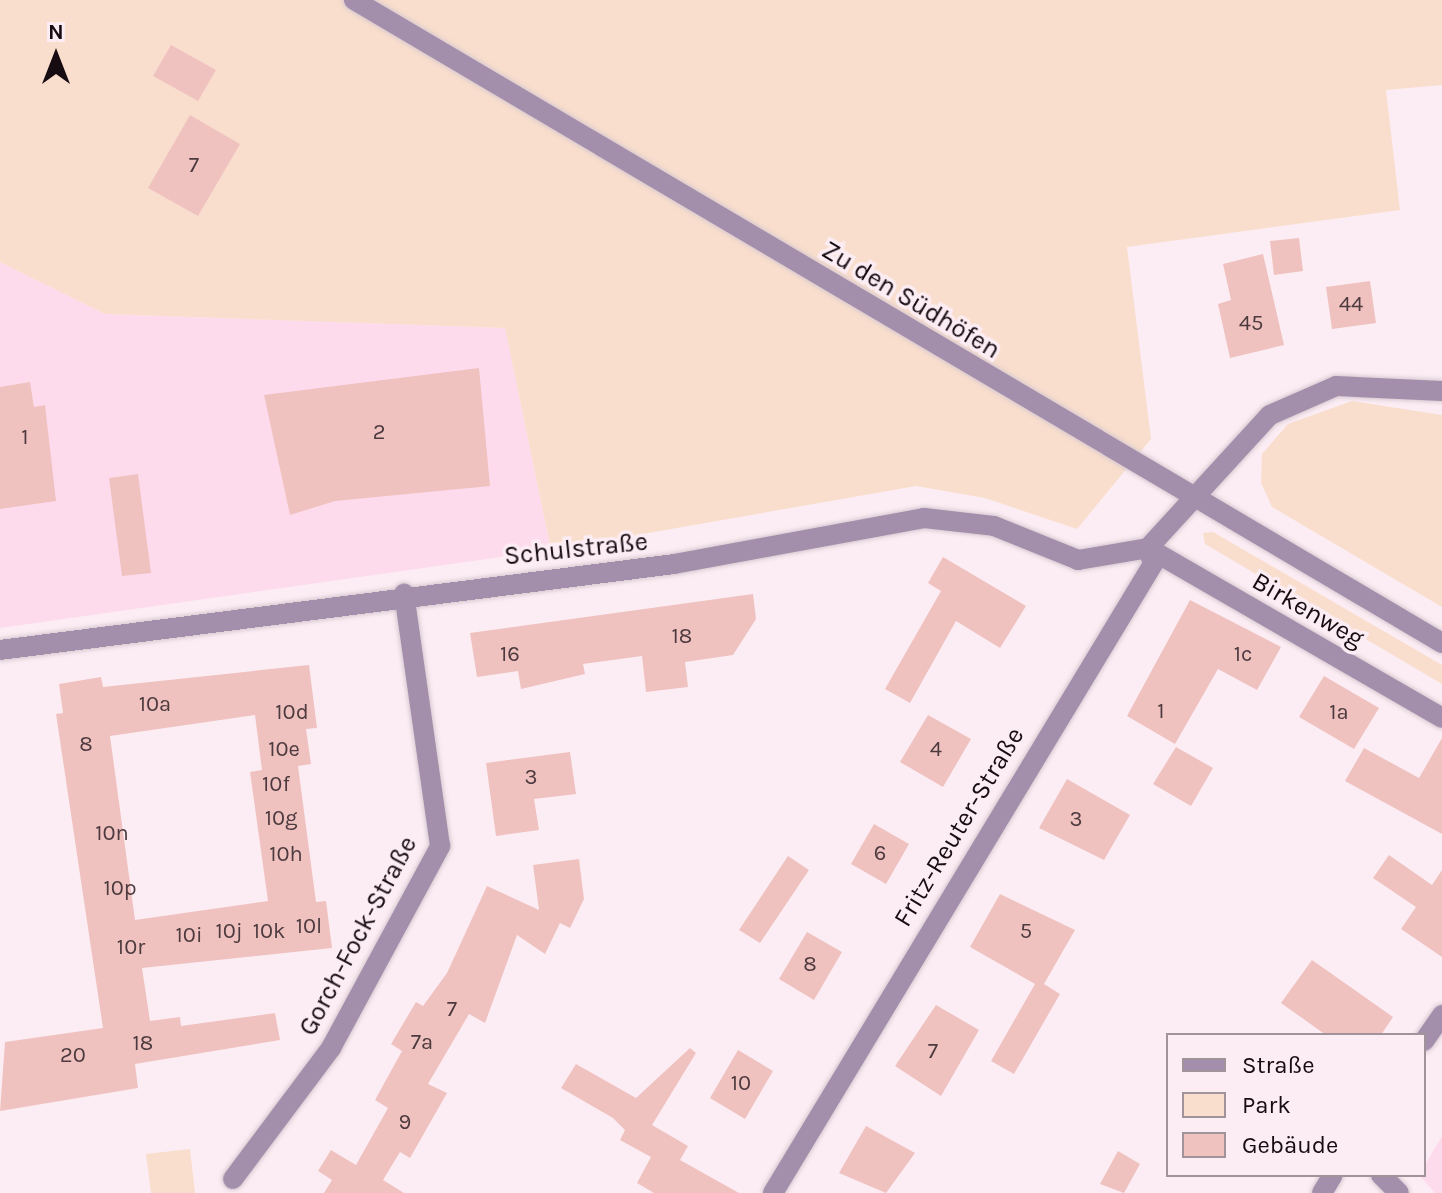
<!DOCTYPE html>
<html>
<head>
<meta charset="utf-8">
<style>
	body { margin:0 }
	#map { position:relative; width:1442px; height:1193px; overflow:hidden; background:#fcedf4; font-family:Karla,sans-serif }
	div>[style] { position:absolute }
	.built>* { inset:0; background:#fedbec }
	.green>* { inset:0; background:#f9decd }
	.building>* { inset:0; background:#efc2c0 }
	.roads { filter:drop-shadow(0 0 2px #d7c9d0) drop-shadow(0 0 2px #d7c9d0) }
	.minor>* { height:20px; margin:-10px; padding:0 10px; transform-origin:10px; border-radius:10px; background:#a38eac }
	span { translate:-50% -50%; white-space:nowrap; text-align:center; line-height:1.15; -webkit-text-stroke:7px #fcedf4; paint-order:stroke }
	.number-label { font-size:22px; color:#4d3a3e }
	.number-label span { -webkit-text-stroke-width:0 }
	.street-label { font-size:26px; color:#170c12 }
	.legend { position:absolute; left:1166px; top:1033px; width:260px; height:144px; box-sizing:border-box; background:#fcedf4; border:2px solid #a0939a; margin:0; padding:10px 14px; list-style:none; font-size:24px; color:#170c12 }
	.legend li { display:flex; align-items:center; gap:16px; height:40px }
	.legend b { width:40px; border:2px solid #a0939a }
	.north { position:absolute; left:16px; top:16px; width:80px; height:80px; -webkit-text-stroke:6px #fcedf4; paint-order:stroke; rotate:0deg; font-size:22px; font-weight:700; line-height:32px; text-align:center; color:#170c12 }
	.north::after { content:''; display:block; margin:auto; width:28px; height:36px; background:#170c12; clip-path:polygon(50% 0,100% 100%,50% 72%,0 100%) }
</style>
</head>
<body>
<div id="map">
	<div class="built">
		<i style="clip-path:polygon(0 262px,105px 314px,505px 328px,551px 550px,0 628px)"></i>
		<i style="clip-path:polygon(1442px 1136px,1442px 1193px,1435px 1193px,1419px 1175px)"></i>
	</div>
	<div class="green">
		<i style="clip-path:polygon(0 0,1442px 0,1442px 85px,1386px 90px,1400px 210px,1127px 247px,1151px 439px,1077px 529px,985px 498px,916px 486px,551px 550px,505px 328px,105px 314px,0 262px)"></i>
		<i style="clip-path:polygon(1352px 401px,1442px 415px,1442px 607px,1272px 507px,1261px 483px,1262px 454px,1288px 424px)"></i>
		<i style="clip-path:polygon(1213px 532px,1442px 665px,1442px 684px,1205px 544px,1203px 533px)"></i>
		<i style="clip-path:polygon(190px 1149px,195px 1193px,151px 1193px,146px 1154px)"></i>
	</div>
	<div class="building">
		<i style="clip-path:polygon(171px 45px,216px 70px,198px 101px,153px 76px)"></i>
		<i style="clip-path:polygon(190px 115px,240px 144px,198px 216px,148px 188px)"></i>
		<i style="clip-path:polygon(1299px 238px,1303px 271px,1274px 275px,1270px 241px)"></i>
		<i style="clip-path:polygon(1263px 254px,1284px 345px,1230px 358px,1218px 304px,1231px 300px,1223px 264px)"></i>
		<i style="clip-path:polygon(1370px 281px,1376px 323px,1332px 329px,1326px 287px)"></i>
		<i style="clip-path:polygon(479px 368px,490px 486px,335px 501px,290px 515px,264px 395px)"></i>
		<i style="clip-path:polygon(30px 382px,34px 407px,45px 405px,56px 501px,0 509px,0 387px)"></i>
		<i style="clip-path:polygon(138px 474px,151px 573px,122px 576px,109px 478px)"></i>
		<i style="clip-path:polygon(943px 557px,1026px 606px,1000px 648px,956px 621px,910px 703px,885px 689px,941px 591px,928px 583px)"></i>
		<i style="clip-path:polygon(753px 594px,756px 619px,733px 655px,685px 662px,688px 687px,646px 692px,642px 656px,583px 664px,585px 674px,521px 689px,518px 671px,477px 677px,470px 633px)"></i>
		<i style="clip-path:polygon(1190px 600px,1281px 647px,1257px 690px,1218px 669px,1175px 744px,1127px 716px)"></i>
		<i style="clip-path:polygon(evenodd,309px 665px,317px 728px,306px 729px,311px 764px,298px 766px,316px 902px,326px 901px,332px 948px,142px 968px,150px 1021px,180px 1017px,181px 1026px,275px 1013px,280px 1040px,135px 1064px,138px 1088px,0 1111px,5px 1042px,103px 1028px,56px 714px,63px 713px,59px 684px,101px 677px,103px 687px,309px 665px,255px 715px,262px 770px,250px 772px,268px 901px,135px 920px,110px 736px,255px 715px)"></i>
		<i style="clip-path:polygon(1324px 676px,1379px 708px,1354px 749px,1299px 717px)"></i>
		<i style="clip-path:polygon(928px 715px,971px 739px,943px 787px,900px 762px)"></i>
		<i style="clip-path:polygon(1442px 738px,1442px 834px,1345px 781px,1364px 748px,1419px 778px)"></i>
		<i style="clip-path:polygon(1176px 747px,1213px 768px,1191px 806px,1153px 784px)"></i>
		<i style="clip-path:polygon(570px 752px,576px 794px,534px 799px,539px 830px,496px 836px,486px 763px)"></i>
		<i style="clip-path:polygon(1067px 779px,1130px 815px,1104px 860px,1039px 828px)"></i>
		<i style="clip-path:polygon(874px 824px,909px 844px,886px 884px,851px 864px)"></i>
		<i style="clip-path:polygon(1389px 855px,1432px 885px,1442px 870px,1442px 957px,1401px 929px,1416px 907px,1373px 878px)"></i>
		<i style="clip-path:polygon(788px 856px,809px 870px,760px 943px,739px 930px)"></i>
		<i style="clip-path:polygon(579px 859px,584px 899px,570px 928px,560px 923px,545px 954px,517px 935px,485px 1023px,469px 1014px,428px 1084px,447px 1093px,410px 1158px,400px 1152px,383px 1180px,404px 1193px,324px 1193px,332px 1180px,318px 1171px,331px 1150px,356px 1165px,388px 1108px,375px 1100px,402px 1051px,391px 1044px,416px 1002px,423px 1006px,447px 973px,487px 886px,539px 910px,533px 865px)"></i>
		<i style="clip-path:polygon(1000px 894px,1075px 930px,1044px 984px,1060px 994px,1014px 1074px,991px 1061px,1035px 984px,970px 947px)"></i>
		<i style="clip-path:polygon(807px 932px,842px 952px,814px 1000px,779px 979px)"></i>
		<i style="clip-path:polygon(1312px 960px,1393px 1017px,1381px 1035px,1326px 1035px,1281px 1003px)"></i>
		<i style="clip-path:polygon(936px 1005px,979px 1030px,941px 1096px,895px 1066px)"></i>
		<i style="clip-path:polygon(690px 1048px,696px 1053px,652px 1125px,688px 1146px,680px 1160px,739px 1193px,654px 1193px,637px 1183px,651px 1157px,620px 1140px,625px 1130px,613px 1118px,561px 1088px,576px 1064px,636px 1098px)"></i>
		<i style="clip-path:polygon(738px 1050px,773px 1071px,745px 1119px,710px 1098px)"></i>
		<i style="clip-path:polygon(866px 1126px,915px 1153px,886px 1193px,839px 1173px)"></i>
		<i style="clip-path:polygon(1118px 1151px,1140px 1164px,1124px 1193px,1100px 1184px)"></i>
	</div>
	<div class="roads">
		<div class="minor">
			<i style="left:354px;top:0;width:1264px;rotate:30.58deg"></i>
			<i style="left:1148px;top:548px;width:180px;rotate:-47.5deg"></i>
			<i style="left:1270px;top:415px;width:72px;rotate:-23.7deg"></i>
			<i style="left:1336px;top:386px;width:106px;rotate:2.7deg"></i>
			<i style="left:1148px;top:548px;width:340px;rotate:30deg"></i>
			<i style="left:0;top:650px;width:679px;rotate:-7.27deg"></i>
			<i style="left:674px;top:564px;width:254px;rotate:-10.4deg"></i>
			<i style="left:924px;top:518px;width:70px;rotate:6.5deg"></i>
			<i style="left:994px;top:526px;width:91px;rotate:22deg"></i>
			<i style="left:1078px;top:560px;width:71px;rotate:-9.7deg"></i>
			<i style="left:1424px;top:1041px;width:32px;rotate:-55deg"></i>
			<i style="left:1381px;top:1175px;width:25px;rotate:45deg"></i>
			<i style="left:233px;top:1179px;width:164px;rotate:-53.2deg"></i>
			<i style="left:331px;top:1048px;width:230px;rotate:-61.6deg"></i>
			<i style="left:440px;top:846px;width:255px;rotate:-98.1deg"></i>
			<i style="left:773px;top:1193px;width:735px;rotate:-58.86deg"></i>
			<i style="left:1153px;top:564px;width:17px;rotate:-107deg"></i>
			<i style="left:1322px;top:1193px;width:21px;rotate:-59deg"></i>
		</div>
	</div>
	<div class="number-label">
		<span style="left:194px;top:166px">7</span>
		<span style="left:1351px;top:305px">44</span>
		<span style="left:1251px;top:324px">45</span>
		<span style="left:379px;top:433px">2</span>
		<span style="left:25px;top:438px">1</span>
		<span style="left:682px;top:637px">18</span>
		<span style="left:510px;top:655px">16</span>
		<span style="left:1243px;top:655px">1c</span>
		<span style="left:155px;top:705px">10a</span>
		<span style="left:1161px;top:712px">1</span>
		<span style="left:292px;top:713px">10d</span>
		<span style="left:1339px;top:713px">1a</span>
		<span style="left:86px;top:745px">8</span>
		<span style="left:284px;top:750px">10e</span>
		<span style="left:936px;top:750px">4</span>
		<span style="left:531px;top:778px">3</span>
		<span style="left:276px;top:785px">10f</span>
		<span style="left:281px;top:819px">10g</span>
		<span style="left:1076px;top:820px">3</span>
		<span style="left:112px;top:834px">10n</span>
		<span style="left:880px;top:854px">6</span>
		<span style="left:286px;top:855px">10h</span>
		<span style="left:120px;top:889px">10p</span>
		<span style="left:309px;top:927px">10l</span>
		<span style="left:229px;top:932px">10j</span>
		<span style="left:269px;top:932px">10k</span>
		<span style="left:1026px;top:932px">5</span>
		<span style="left:189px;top:936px">10i</span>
		<span style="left:131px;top:948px">10r</span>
		<span style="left:810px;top:965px">8</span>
		<span style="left:452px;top:1010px">7</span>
		<span style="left:422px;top:1043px">7a</span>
		<span style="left:143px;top:1044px">18</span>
		<span style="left:933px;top:1052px">7</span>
		<span style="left:73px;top:1056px">20</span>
		<span style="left:741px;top:1084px">10</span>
		<span style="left:405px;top:1123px">9</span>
	</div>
	<div class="street-label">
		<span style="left:911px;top:300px;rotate:31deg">Zu den Südhöfen</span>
		<span style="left:576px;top:549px;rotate:-6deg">Schulstraße</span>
		<span style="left:1308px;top:610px;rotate:30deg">Birkenweg</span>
		<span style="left:959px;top:827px;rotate:-59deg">Fritz-Reuter-Straße</span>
		<span style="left:358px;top:936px;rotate:-62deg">Gorch-Fock-Straße</span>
	</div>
	<ul class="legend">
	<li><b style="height:10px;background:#a38eac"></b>Straße</li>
	<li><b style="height:22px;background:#f9decd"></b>Park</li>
	<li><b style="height:22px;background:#efc2c0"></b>Gebäude</li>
	</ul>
	<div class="north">N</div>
</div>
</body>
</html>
